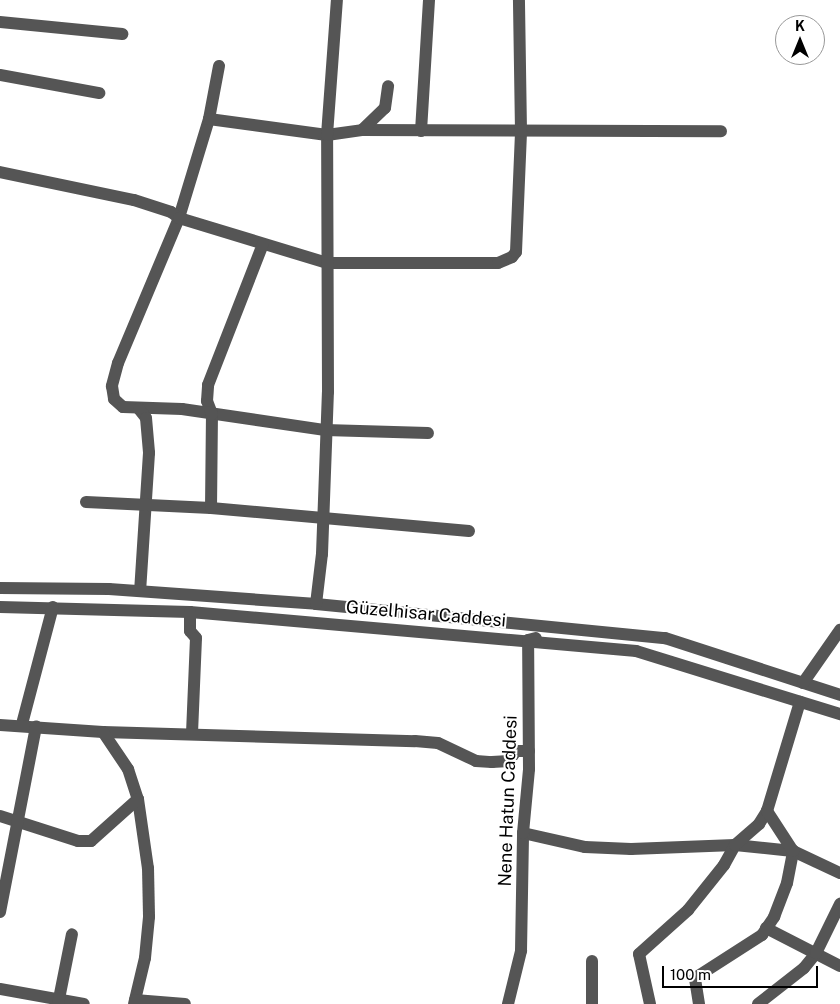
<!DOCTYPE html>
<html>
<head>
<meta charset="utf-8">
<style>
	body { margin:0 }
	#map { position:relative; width:840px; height:1004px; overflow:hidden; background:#fff; font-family:"Public Sans",sans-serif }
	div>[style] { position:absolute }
	.minor>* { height:12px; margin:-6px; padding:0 6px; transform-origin:6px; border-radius:6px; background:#555 }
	span { translate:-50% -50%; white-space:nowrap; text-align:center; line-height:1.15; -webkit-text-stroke:4px #fff; paint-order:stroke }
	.street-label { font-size:18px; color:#000 }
	.north { position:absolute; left:775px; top:15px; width:50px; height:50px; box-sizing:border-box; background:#fff; border:1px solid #999; border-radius:50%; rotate:0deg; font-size:14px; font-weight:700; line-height:20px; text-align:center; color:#000 }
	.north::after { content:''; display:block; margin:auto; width:18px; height:22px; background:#000; clip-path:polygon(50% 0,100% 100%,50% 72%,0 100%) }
	.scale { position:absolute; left:662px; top:966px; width:156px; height:22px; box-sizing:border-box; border:2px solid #000; border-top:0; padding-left:6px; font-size:15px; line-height:18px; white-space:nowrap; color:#000; -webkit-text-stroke:4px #fff; paint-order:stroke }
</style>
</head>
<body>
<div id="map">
	<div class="minor">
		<i style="left:0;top:22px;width:123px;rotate:5.6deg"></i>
		<i style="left:219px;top:66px;width:54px;rotate:100.7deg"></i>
		<i style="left:209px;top:119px;width:103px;rotate:106.9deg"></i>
		<i style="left:179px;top:218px;width:157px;rotate:112.8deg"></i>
		<i style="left:118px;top:363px;width:24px;rotate:105deg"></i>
		<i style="left:112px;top:386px;width:13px;rotate:81deg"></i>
		<i style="left:114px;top:399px;width:12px;rotate:42deg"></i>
		<i style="left:123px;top:407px;width:59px;rotate:1.9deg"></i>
		<i style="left:182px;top:409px;width:145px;rotate:8.4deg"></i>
		<i style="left:325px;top:430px;width:103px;rotate:1.7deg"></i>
		<i style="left:0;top:75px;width:101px;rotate:10.3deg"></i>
		<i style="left:209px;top:119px;width:119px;rotate:7.7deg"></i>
		<i style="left:327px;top:135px;width:35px;rotate:-8deg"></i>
		<i style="left:362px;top:130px;width:359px;rotate:0.2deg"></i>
		<i style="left:362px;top:130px;width:32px;rotate:-44deg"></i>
		<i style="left:385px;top:108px;width:22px;rotate:-82deg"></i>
		<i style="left:421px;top:131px;width:131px;rotate:-86.5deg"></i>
		<i style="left:0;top:172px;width:137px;rotate:11.8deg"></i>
		<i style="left:134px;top:200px;width:39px;rotate:18deg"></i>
		<i style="left:171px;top:212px;width:10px;rotate:37deg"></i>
		<i style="left:179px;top:218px;width:155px;rotate:16.9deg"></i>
		<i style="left:327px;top:263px;width:171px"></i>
		<i style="left:498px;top:263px;width:15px;rotate:-23deg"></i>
		<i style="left:512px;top:257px;width:6px;rotate:-51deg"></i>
		<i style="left:516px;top:252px;width:121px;rotate:-87.6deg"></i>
		<i style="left:521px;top:131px;width:131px;rotate:-90.9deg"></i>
		<i style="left:139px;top:409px;width:11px;rotate:52deg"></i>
		<i style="left:146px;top:418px;width:35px;rotate:85deg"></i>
		<i style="left:149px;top:453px;width:138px;rotate:93.7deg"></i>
		<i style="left:86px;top:502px;width:125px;rotate:2.7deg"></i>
		<i style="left:211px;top:508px;width:259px;rotate:5.1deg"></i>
		<i style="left:211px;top:508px;width:94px;rotate:-89.4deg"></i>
		<i style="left:212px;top:414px;width:14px;rotate:-111deg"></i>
		<i style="left:207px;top:401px;width:16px;rotate:-86deg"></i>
		<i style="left:208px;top:385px;width:151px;rotate:-68.7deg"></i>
		<i style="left:0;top:588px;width:109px;rotate:0.5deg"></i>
		<i style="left:109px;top:589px;width:208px;rotate:4.1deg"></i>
		<i style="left:316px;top:604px;width:351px;rotate:5.6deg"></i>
		<i style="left:665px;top:638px;width:184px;rotate:18deg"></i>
		<i style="left:316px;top:604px;width:50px;rotate:-83.2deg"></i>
		<i style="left:322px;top:554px;width:162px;rotate:-87.9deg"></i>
		<i style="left:328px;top:392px;width:257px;rotate:-90.2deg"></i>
		<i style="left:327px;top:135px;width:135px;rotate:-85.8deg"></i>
		<i style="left:0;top:607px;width:190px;rotate:1.5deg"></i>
		<i style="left:190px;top:612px;width:448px;rotate:5deg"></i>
		<i style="left:636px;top:651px;width:214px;rotate:17.2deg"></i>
		<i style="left:190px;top:612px;width:19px;rotate:90deg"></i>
		<i style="left:190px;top:631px;width:9px;rotate:49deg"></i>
		<i style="left:196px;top:638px;width:96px;rotate:92.4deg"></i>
		<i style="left:803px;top:683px;width:65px;rotate:-55.1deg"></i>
		<i style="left:22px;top:724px;width:121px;rotate:-75.2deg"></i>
		<i style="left:0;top:725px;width:103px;rotate:3.9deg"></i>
		<i style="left:103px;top:732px;width:312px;rotate:1.7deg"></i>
		<i style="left:415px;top:741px;width:23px;rotate:5deg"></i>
		<i style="left:438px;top:743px;width:42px;rotate:25.3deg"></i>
		<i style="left:476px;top:761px;width:16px;rotate:4deg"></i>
		<i style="left:492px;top:762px;width:17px;rotate:-3deg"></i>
		<i style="left:509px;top:761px;width:12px;rotate:-55deg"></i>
		<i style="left:516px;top:751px;width:13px"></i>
		<i style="left:103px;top:732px;width:45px;rotate:56deg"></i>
		<i style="left:128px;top:769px;width:32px;rotate:72deg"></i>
		<i style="left:138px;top:799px;width:70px;rotate:81.8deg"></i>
		<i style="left:148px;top:868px;width:49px;rotate:88.8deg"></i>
		<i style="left:149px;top:917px;width:41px;rotate:95.6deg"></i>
		<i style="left:145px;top:958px;width:47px;rotate:103.4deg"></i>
		<i style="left:0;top:816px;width:82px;rotate:17.8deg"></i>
		<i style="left:78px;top:841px;width:13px"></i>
		<i style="left:91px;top:841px;width:63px;rotate:-41.8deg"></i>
		<i style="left:523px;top:833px;width:64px;rotate:12.7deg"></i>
		<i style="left:585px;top:847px;width:46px;rotate:2.5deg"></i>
		<i style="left:631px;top:849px;width:104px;rotate:-2.2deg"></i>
		<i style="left:735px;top:845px;width:58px;rotate:5.9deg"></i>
		<i style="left:793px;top:851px;width:52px;rotate:25.1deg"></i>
		<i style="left:0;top:912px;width:189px;rotate:-79deg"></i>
		<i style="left:766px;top:928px;width:83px;rotate:27.2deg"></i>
		<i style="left:592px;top:961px;width:43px;rotate:90deg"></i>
		<i style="left:0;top:989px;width:85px;rotate:10.1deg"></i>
		<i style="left:135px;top:1000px;width:50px;rotate:4.6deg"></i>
		<i style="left:58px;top:1004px;width:71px;rotate:-78.7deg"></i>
		<i style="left:508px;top:1004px;width:55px;rotate:-76.2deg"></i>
		<i style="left:521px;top:951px;width:118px;rotate:-89deg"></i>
		<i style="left:523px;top:833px;width:64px;rotate:-84.6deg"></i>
		<i style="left:529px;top:769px;width:129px;rotate:-90.4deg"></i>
		<i style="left:528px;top:640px;width:8px;rotate:-14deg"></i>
		<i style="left:650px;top:1004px;width:51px;rotate:-102.4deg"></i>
		<i style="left:639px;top:954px;width:66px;rotate:-41.9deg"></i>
		<i style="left:688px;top:910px;width:58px;rotate:-51.3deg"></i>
		<i style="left:724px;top:865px;width:23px;rotate:-61deg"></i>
		<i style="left:735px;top:845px;width:32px;rotate:-41deg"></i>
		<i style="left:759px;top:824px;width:15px;rotate:-58deg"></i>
		<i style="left:767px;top:811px;width:114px;rotate:-73.2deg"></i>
		<i style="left:699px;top:1004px;width:26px;rotate:-99deg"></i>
		<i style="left:695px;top:978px;width:80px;rotate:-32.7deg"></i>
		<i style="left:762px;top:935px;width:22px;rotate:-56deg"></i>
		<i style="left:774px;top:917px;width:36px;rotate:-69deg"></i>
		<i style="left:787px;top:883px;width:33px;rotate:-79deg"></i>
		<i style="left:793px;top:851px;width:48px;rotate:-123deg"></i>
		<i style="left:758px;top:1004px;width:58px;rotate:-38deg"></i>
		<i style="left:804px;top:968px;width:19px;rotate:-51deg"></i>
		<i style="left:816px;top:953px;width:55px;rotate:-63.9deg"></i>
	</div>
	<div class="street-label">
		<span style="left:426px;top:614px;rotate:5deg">Güzelhisar Caddesi</span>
		<span style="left:508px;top:801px;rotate:-88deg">Nene Hatun Caddesi</span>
	</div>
	<div class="north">K</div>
	<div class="scale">100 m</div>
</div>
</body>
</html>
